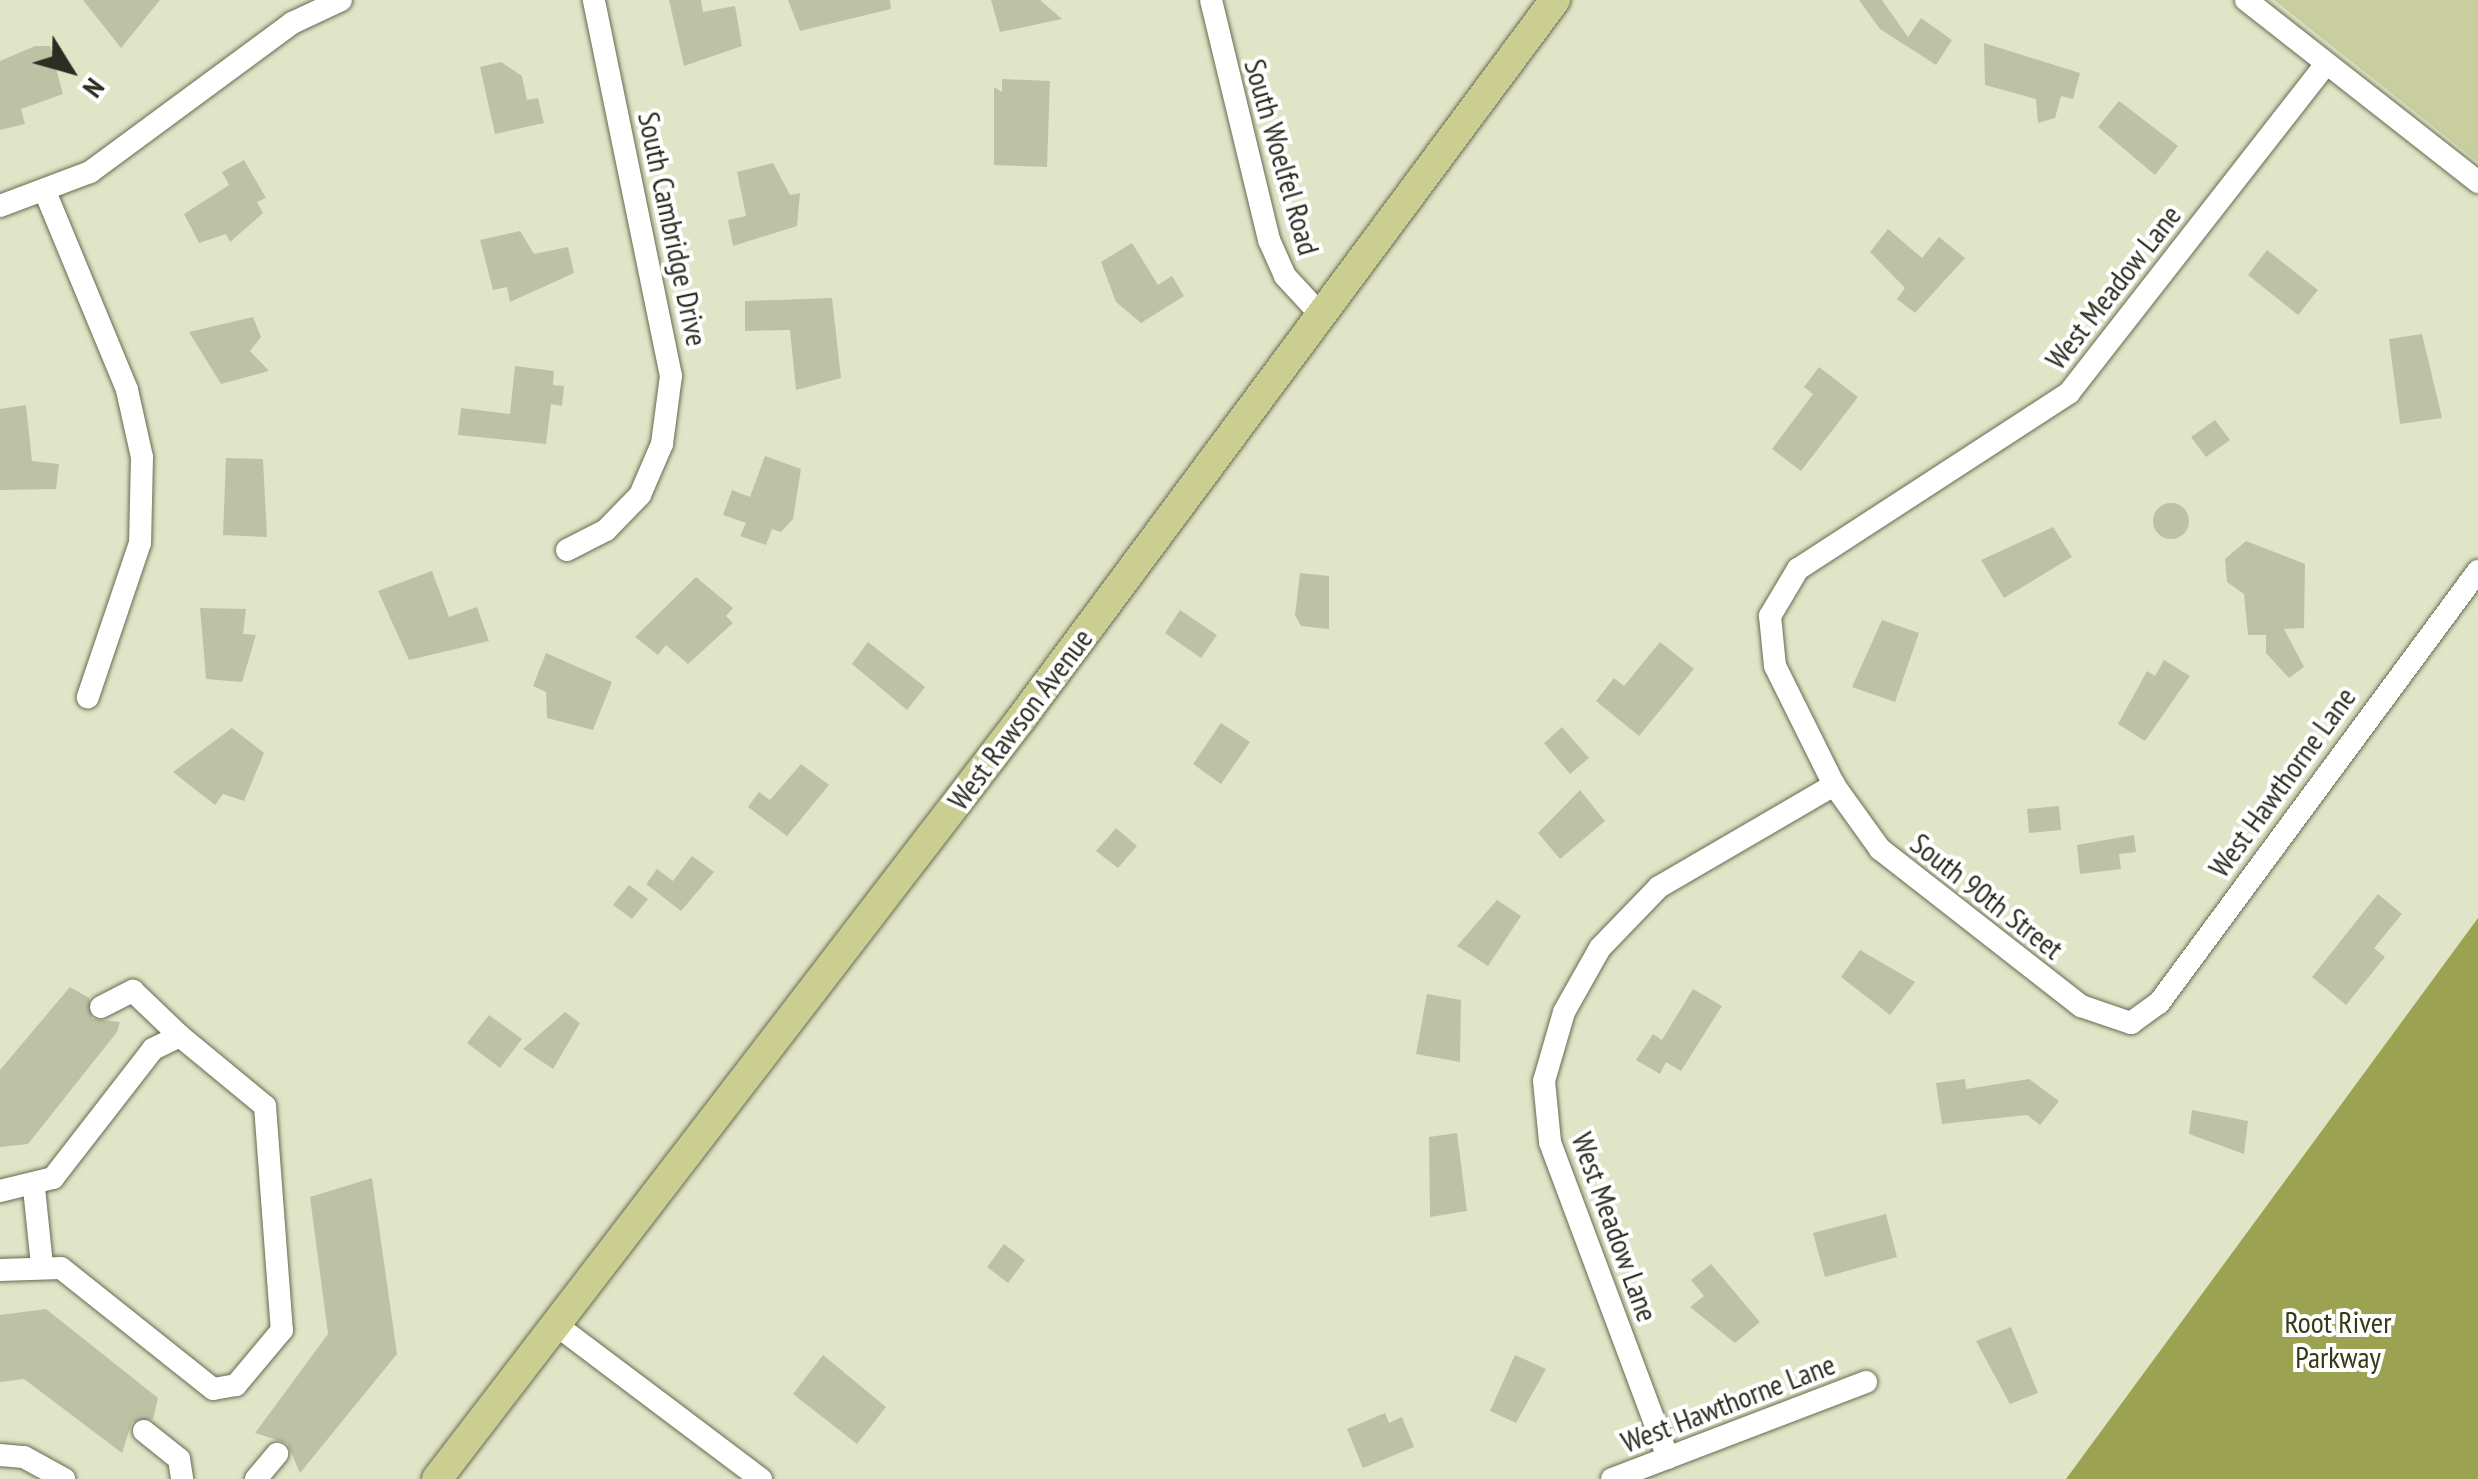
<!DOCTYPE html>
<html>
<head>
<meta charset="utf-8">
<style>
	body { margin:0 }
	#map { position:relative; width:2478px; height:1479px; overflow:hidden; background:#e1e5c7; font-family:"PT Sans Narrow",sans-serif }
	div>[style] { position:absolute }
	.green>* { inset:0; background:#c8ce9e }
	.forest>* { inset:0; background:#9ba353 }
	.building>* { inset:0; background:#bec2a5 }
	.round { border-radius:50% }
	.roads { filter:drop-shadow(0 0 2px #676a50) drop-shadow(0 0 2px #676a50) }
	.minor>* { height:22px; margin:-11px; padding:0 11px; transform-origin:11px; border-radius:11px; background:#fff }
	.major>* { height:30px; margin:-15px; padding:0 15px; transform-origin:15px; border-radius:15px; background:#cacf91 }
	span { translate:-50% -50%; white-space:nowrap; text-align:center; line-height:1.15; -webkit-text-stroke:8px #fff; paint-order:stroke }
	.street-label { font-size:30px; color:#2d2e23 }
	.park-label { font-size:30px; color:#373a17 }
	.north { position:absolute; left:20px; top:20px; width:100px; height:100px; -webkit-text-stroke:8px #fff; paint-order:stroke; rotate:127deg; font-size:28px; font-weight:700; line-height:40px; text-align:center; color:#2d2e23 }
	.north::after { content:''; display:block; margin:auto; width:35px; height:45px; background:#2d2e23; clip-path:polygon(50% 0,100% 100%,50% 72%,0 100%) }
</style>
</head>
<body>
<div id="map">
	<div class="green">
		<i style="clip-path:polygon(2274px 0,2478px 0,2478px 162px)"></i>
	</div>
	<div class="forest">
		<i style="clip-path:polygon(2478px 918px,2478px 1479px,2066px 1479px)"></i>
	</div>
	<div class="building">
		<i style="clip-path:polygon(83px 0,160px 0,121px 48px)"></i>
		<i style="clip-path:polygon(669px 0,701px 0,703px 12px,735px 6px,742px 46px,684px 66px)"></i>
		<i style="clip-path:polygon(788px 0,890px 0,891px 9px,800px 31px)"></i>
		<i style="clip-path:polygon(991px 0,1040px 0,1062px 19px,1000px 32px)"></i>
		<i style="clip-path:polygon(1859px 0,1882px 0,1908px 37px,1921px 18px,1952px 40px,1936px 65px,1880px 29px)"></i>
		<i style="clip-path:polygon(1984px 43px,2080px 73px,2073px 99px,2061px 96px,2055px 118px,2038px 123px,2036px 99px,1985px 85px)"></i>
		<i style="clip-path:polygon(35px 46px,50px 46px,63px 94px,21px 109px,25px 124px,0 130px,0 61px)"></i>
		<i style="clip-path:polygon(501px 62px,522px 76px,527px 100px,538px 98px,544px 123px,495px 134px,480px 67px)"></i>
		<i style="clip-path:polygon(1002px 79px,1050px 81px,1047px 167px,994px 165px,994px 87px,1002px 92px)"></i>
		<i style="clip-path:polygon(2119px 101px,2178px 146px,2155px 175px,2098px 127px)"></i>
		<i style="clip-path:polygon(244px 160px,266px 198px,257px 202px,263px 213px,230px 242px,226px 234px,199px 243px,184px 214px,229px 185px,222px 172px)"></i>
		<i style="clip-path:polygon(773px 163px,790px 195px,800px 193px,797px 226px,733px 246px,728px 220px,746px 216px,737px 172px)"></i>
		<i style="clip-path:polygon(1888px 229px,1922px 258px,1939px 237px,1965px 258px,1915px 313px,1897px 299px,1905px 288px,1870px 252px)"></i>
		<i style="clip-path:polygon(520px 231px,534px 254px,568px 247px,574px 273px,510px 302px,507px 287px,493px 290px,480px 240px)"></i>
		<i style="clip-path:polygon(1132px 243px,1158px 285px,1172px 276px,1184px 296px,1141px 323px,1116px 302px,1101px 262px)"></i>
		<i style="clip-path:polygon(2267px 250px,2318px 290px,2298px 315px,2248px 275px)"></i>
		<i style="clip-path:polygon(832px 298px,841px 378px,796px 390px,790px 330px,745px 331px,745px 301px)"></i>
		<i style="clip-path:polygon(253px 317px,261px 337px,250px 351px,269px 371px,221px 384px,189px 332px)"></i>
		<i style="clip-path:polygon(2422px 334px,2442px 418px,2400px 424px,2389px 339px)"></i>
		<i style="clip-path:polygon(515px 366px,554px 371px,553px 385px,564px 386px,562px 406px,551px 404px,546px 444px,458px 435px,461px 408px,510px 414px)"></i>
		<i style="clip-path:polygon(1819px 367px,1858px 397px,1801px 471px,1772px 449px,1813px 394px,1804px 387px)"></i>
		<i style="clip-path:polygon(26px 405px,32px 461px,59px 464px,56px 489px,0 490px,0 409px)"></i>
		<i style="clip-path:polygon(2215px 420px,2230px 440px,2206px 457px,2191px 437px)"></i>
		<i style="clip-path:polygon(765px 456px,801px 469px,793px 519px,781px 532px,772px 529px,766px 545px,740px 536px,746px 523px,723px 515px,732px 490px,750px 497px)"></i>
		<i style="clip-path:polygon(226px 458px,263px 459px,267px 537px,223px 535px)"></i>
		<i class="round" style="left:2153px;top:503px;width:36px;height:36px"></i>
		<i style="clip-path:polygon(2053px 527px,2072px 557px,2004px 598px,1981px 560px)"></i>
		<i style="clip-path:polygon(2246px 541px,2305px 564px,2304px 628px,2284px 629px,2304px 667px,2289px 678px,2266px 653px,2266px 635px,2248px 635px,2244px 594px,2227px 582px,2225px 559px)"></i>
		<i style="clip-path:polygon(432px 571px,449px 617px,477px 607px,489px 641px,409px 660px,378px 591px)"></i>
		<i style="clip-path:polygon(1300px 573px,1329px 576px,1329px 629px,1301px 626px,1295px 615px)"></i>
		<i style="clip-path:polygon(696px 577px,733px 608px,726px 616px,733px 623px,688px 664px,666px 645px,658px 655px,635px 637px)"></i>
		<i style="clip-path:polygon(200px 608px,246px 609px,243px 634px,256px 635px,242px 682px,206px 679px)"></i>
		<i style="clip-path:polygon(1180px 610px,1217px 635px,1201px 658px,1165px 633px)"></i>
		<i style="clip-path:polygon(1882px 620px,1919px 633px,1895px 702px,1852px 687px)"></i>
		<i style="clip-path:polygon(868px 642px,925px 687px,907px 710px,852px 664px)"></i>
		<i style="clip-path:polygon(1660px 642px,1694px 669px,1639px 736px,1596px 701px,1614px 678px,1624px 686px)"></i>
		<i style="clip-path:polygon(546px 653px,612px 682px,593px 730px,547px 718px,546px 692px,533px 686px)"></i>
		<i style="clip-path:polygon(2164px 660px,2190px 676px,2145px 741px,2118px 724px,2147px 671px,2155px 676px)"></i>
		<i style="clip-path:polygon(1221px 723px,1250px 742px,1221px 784px,1193px 764px)"></i>
		<i style="clip-path:polygon(1562px 727px,1589px 758px,1570px 774px,1544px 743px)"></i>
		<i style="clip-path:polygon(232px 728px,264px 753px,244px 801px,223px 794px,215px 805px,173px 772px)"></i>
		<i style="clip-path:polygon(801px 764px,829px 785px,787px 836px,748px 807px,759px 792px,770px 800px)"></i>
		<i style="clip-path:polygon(1580px 790px,1605px 821px,1560px 859px,1538px 833px)"></i>
		<i style="clip-path:polygon(2059px 806px,2061px 830px,2029px 833px,2027px 809px)"></i>
		<i style="clip-path:polygon(1116px 828px,1137px 846px,1118px 868px,1096px 851px)"></i>
		<i style="clip-path:polygon(2134px 835px,2136px 852px,2119px 854px,2121px 869px,2080px 874px,2077px 845px)"></i>
		<i style="clip-path:polygon(692px 856px,714px 872px,681px 911px,646px 884px,657px 869px,673px 881px)"></i>
		<i style="clip-path:polygon(629px 885px,648px 899px,632px 919px,613px 905px)"></i>
		<i style="clip-path:polygon(2378px 894px,2402px 914px,2374px 948px,2385px 957px,2346px 1005px,2312px 977px)"></i>
		<i style="clip-path:polygon(1497px 900px,1521px 916px,1488px 966px,1457px 946px)"></i>
		<i style="clip-path:polygon(1860px 950px,1915px 982px,1890px 1015px,1841px 977px)"></i>
		<i style="clip-path:polygon(70px 987px,89px 998px,92px 1019px,120px 1022px,117px 1032px,28px 1144px,0 1147px,0 1070px)"></i>
		<i style="clip-path:polygon(1693px 989px,1722px 1006px,1681px 1071px,1666px 1062px,1660px 1074px,1636px 1060px,1653px 1034px,1662px 1040px)"></i>
		<i style="clip-path:polygon(1427px 994px,1461px 1000px,1460px 1062px,1416px 1054px)"></i>
		<i style="clip-path:polygon(565px 1012px,580px 1023px,553px 1069px,523px 1049px)"></i>
		<i style="clip-path:polygon(489px 1015px,522px 1039px,500px 1068px,467px 1043px)"></i>
		<i style="clip-path:polygon(1965px 1079px,1966px 1089px,2029px 1079px,2059px 1101px,2040px 1125px,2027px 1115px,1942px 1124px,1936px 1083px)"></i>
		<i style="clip-path:polygon(2192px 1110px,2248px 1121px,2244px 1154px,2189px 1134px)"></i>
		<i style="clip-path:polygon(1457px 1133px,1467px 1211px,1430px 1217px,1429px 1137px)"></i>
		<i style="clip-path:polygon(372px 1178px,397px 1354px,300px 1473px,287px 1443px,255px 1433px,328px 1334px,310px 1197px)"></i>
		<i style="clip-path:polygon(1886px 1214px,1897px 1257px,1825px 1277px,1813px 1233px)"></i>
		<i style="clip-path:polygon(1004px 1244px,1025px 1260px,1008px 1283px,987px 1267px)"></i>
		<i style="clip-path:polygon(1711px 1264px,1760px 1322px,1735px 1343px,1690px 1307px,1704px 1296px,1691px 1280px)"></i>
		<i style="clip-path:polygon(46px 1309px,158px 1398px,153px 1419px,132px 1422px,122px 1453px,24px 1379px,0 1382px,0 1315px)"></i>
		<i style="clip-path:polygon(2011px 1327px,2038px 1393px,2010px 1404px,1976px 1341px)"></i>
		<i style="clip-path:polygon(823px 1355px,886px 1407px,857px 1444px,793px 1394px)"></i>
		<i style="clip-path:polygon(1515px 1355px,1546px 1369px,1516px 1423px,1490px 1411px)"></i>
		<i style="clip-path:polygon(1385px 1413px,1389px 1423px,1402px 1417px,1414px 1447px,1363px 1468px,1347px 1429px)"></i>
	</div>
	<div class="roads">
		<div class="minor">
			<i style="left:1211px;top:0;width:247px;rotate:76.4deg"></i>
			<i style="left:1269px;top:240px;width:39px;rotate:66deg"></i>
			<i style="left:1285px;top:276px;width:54px;rotate:47.2deg"></i>
			<i style="left:2246px;top:0;width:295px;rotate:38.1deg"></i>
			<i style="left:2326px;top:64px;width:417px;rotate:128deg"></i>
			<i style="left:2069px;top:393px;width:323px;rotate:147deg"></i>
			<i style="left:1798px;top:569px;width:55px;rotate:120.8deg"></i>
			<i style="left:1770px;top:616px;width:50px;rotate:84.3deg"></i>
			<i style="left:1775px;top:666px;width:133px;rotate:63.6deg"></i>
			<i style="left:1834px;top:785px;width:79px;rotate:54.3deg"></i>
			<i style="left:1880px;top:849px;width:255px;rotate:38deg"></i>
			<i style="left:2081px;top:1006px;width:53px;rotate:18.8deg"></i>
			<i style="left:2131px;top:1023px;width:34px;rotate:-36deg"></i>
			<i style="left:2159px;top:1003px;width:537px;rotate:-53.56deg"></i>
			<i style="left:46px;top:194px;width:212px;rotate:67.5deg"></i>
			<i style="left:127px;top:390px;width:69px;rotate:77.4deg"></i>
			<i style="left:142px;top:457px;width:86px;rotate:91.3deg"></i>
			<i style="left:140px;top:543px;width:163px;rotate:108.7deg"></i>
			<i style="left:0;top:206px;width:96px;rotate:-20.7deg"></i>
			<i style="left:90px;top:172px;width:251px;rotate:-36.4deg"></i>
			<i style="left:292px;top:23px;width:54px;rotate:-25.1deg"></i>
			<i style="left:567px;top:550px;width:44px;rotate:-27.1deg"></i>
			<i style="left:606px;top:530px;width:49px;rotate:-45.8deg"></i>
			<i style="left:640px;top:495px;width:56px;rotate:-66.7deg"></i>
			<i style="left:662px;top:444px;width:69px;rotate:-82.5deg"></i>
			<i style="left:671px;top:376px;width:384px;rotate:-101.6deg"></i>
			<i style="left:101px;top:1007px;width:36px;rotate:-27deg"></i>
			<i style="left:133px;top:991px;width:65px;rotate:43.8deg"></i>
			<i style="left:34px;top:1188px;width:77px;rotate:84.1deg"></i>
			<i style="left:0;top:1191px;width:55px;rotate:-13.8deg"></i>
			<i style="left:53px;top:1178px;width:163px;rotate:-52.2deg"></i>
			<i style="left:153px;top:1049px;width:30px;rotate:-26deg"></i>
			<i style="left:180px;top:1036px;width:110px;rotate:39.5deg"></i>
			<i style="left:265px;top:1106px;width:225px;rotate:85.7deg"></i>
			<i style="left:282px;top:1330px;width:72px;rotate:129.9deg"></i>
			<i style="left:236px;top:1385px;width:23px;rotate:170deg"></i>
			<i style="left:213px;top:1389px;width:194px;rotate:-141.5deg"></i>
			<i style="left:61px;top:1268px;width:61px;rotate:178.1deg"></i>
			<i style="left:559px;top:1327px;width:253px;rotate:37deg"></i>
			<i style="left:144px;top:1431px;width:45px;rotate:38.7deg"></i>
			<i style="left:179px;top:1459px;width:20px;rotate:81deg"></i>
			<i style="left:0;top:1455px;width:24px;rotate:5deg"></i>
			<i style="left:24px;top:1457px;width:46px;rotate:28.8deg"></i>
			<i style="left:1668px;top:1458px;width:337px;rotate:-110.5deg"></i>
			<i style="left:1550px;top:1142px;width:61px;rotate:-95.6deg"></i>
			<i style="left:1544px;top:1081px;width:72px;rotate:-73.8deg"></i>
			<i style="left:1564px;top:1012px;width:73px;rotate:-60.6deg"></i>
			<i style="left:1600px;top:948px;width:85px;rotate:-46deg"></i>
			<i style="left:1659px;top:887px;width:203px;rotate:-30.2deg"></i>
			<i style="left:256px;top:1479px;width:33px;rotate:-50deg"></i>
			<i style="left:1612px;top:1479px;width:272px;rotate:-20.9deg"></i>
		</div>
		<div class="major">
			<i style="left:437px;top:1479px;width:958px;rotate:-52.46deg"></i>
			<i style="left:1021px;top:719px;width:896px;rotate:-53.4deg"></i>
		</div>
	</div>
	<div class="street-label">
		<span style="left:1282px;top:157px;rotate:74deg">South Woelfel Road</span>
		<span style="left:673px;top:229px;rotate:78deg">South Cambridge Drive</span>
		<span style="left:2113px;top:287px;rotate:-52deg">West Meadow Lane</span>
		<span style="left:1020px;top:719px;rotate:-53deg">West Rawson Avenue</span>
		<span style="left:2282px;top:782px;rotate:-54deg">West Hawthorne Lane</span>
		<span style="left:1987px;top:896px;rotate:38deg">South 90th Street</span>
		<span style="left:1615px;top:1227px;rotate:70deg">West Meadow Lane</span>
		<span style="left:1728px;top:1403px;rotate:-21deg">West Hawthorne Lane</span>
	</div>
	<div class="park-label">
		<span style="left:2338px;top:1339px">Root River<br>Parkway</span>
	</div>
	<div class="north">N</div>
</div>
</body>
</html>
